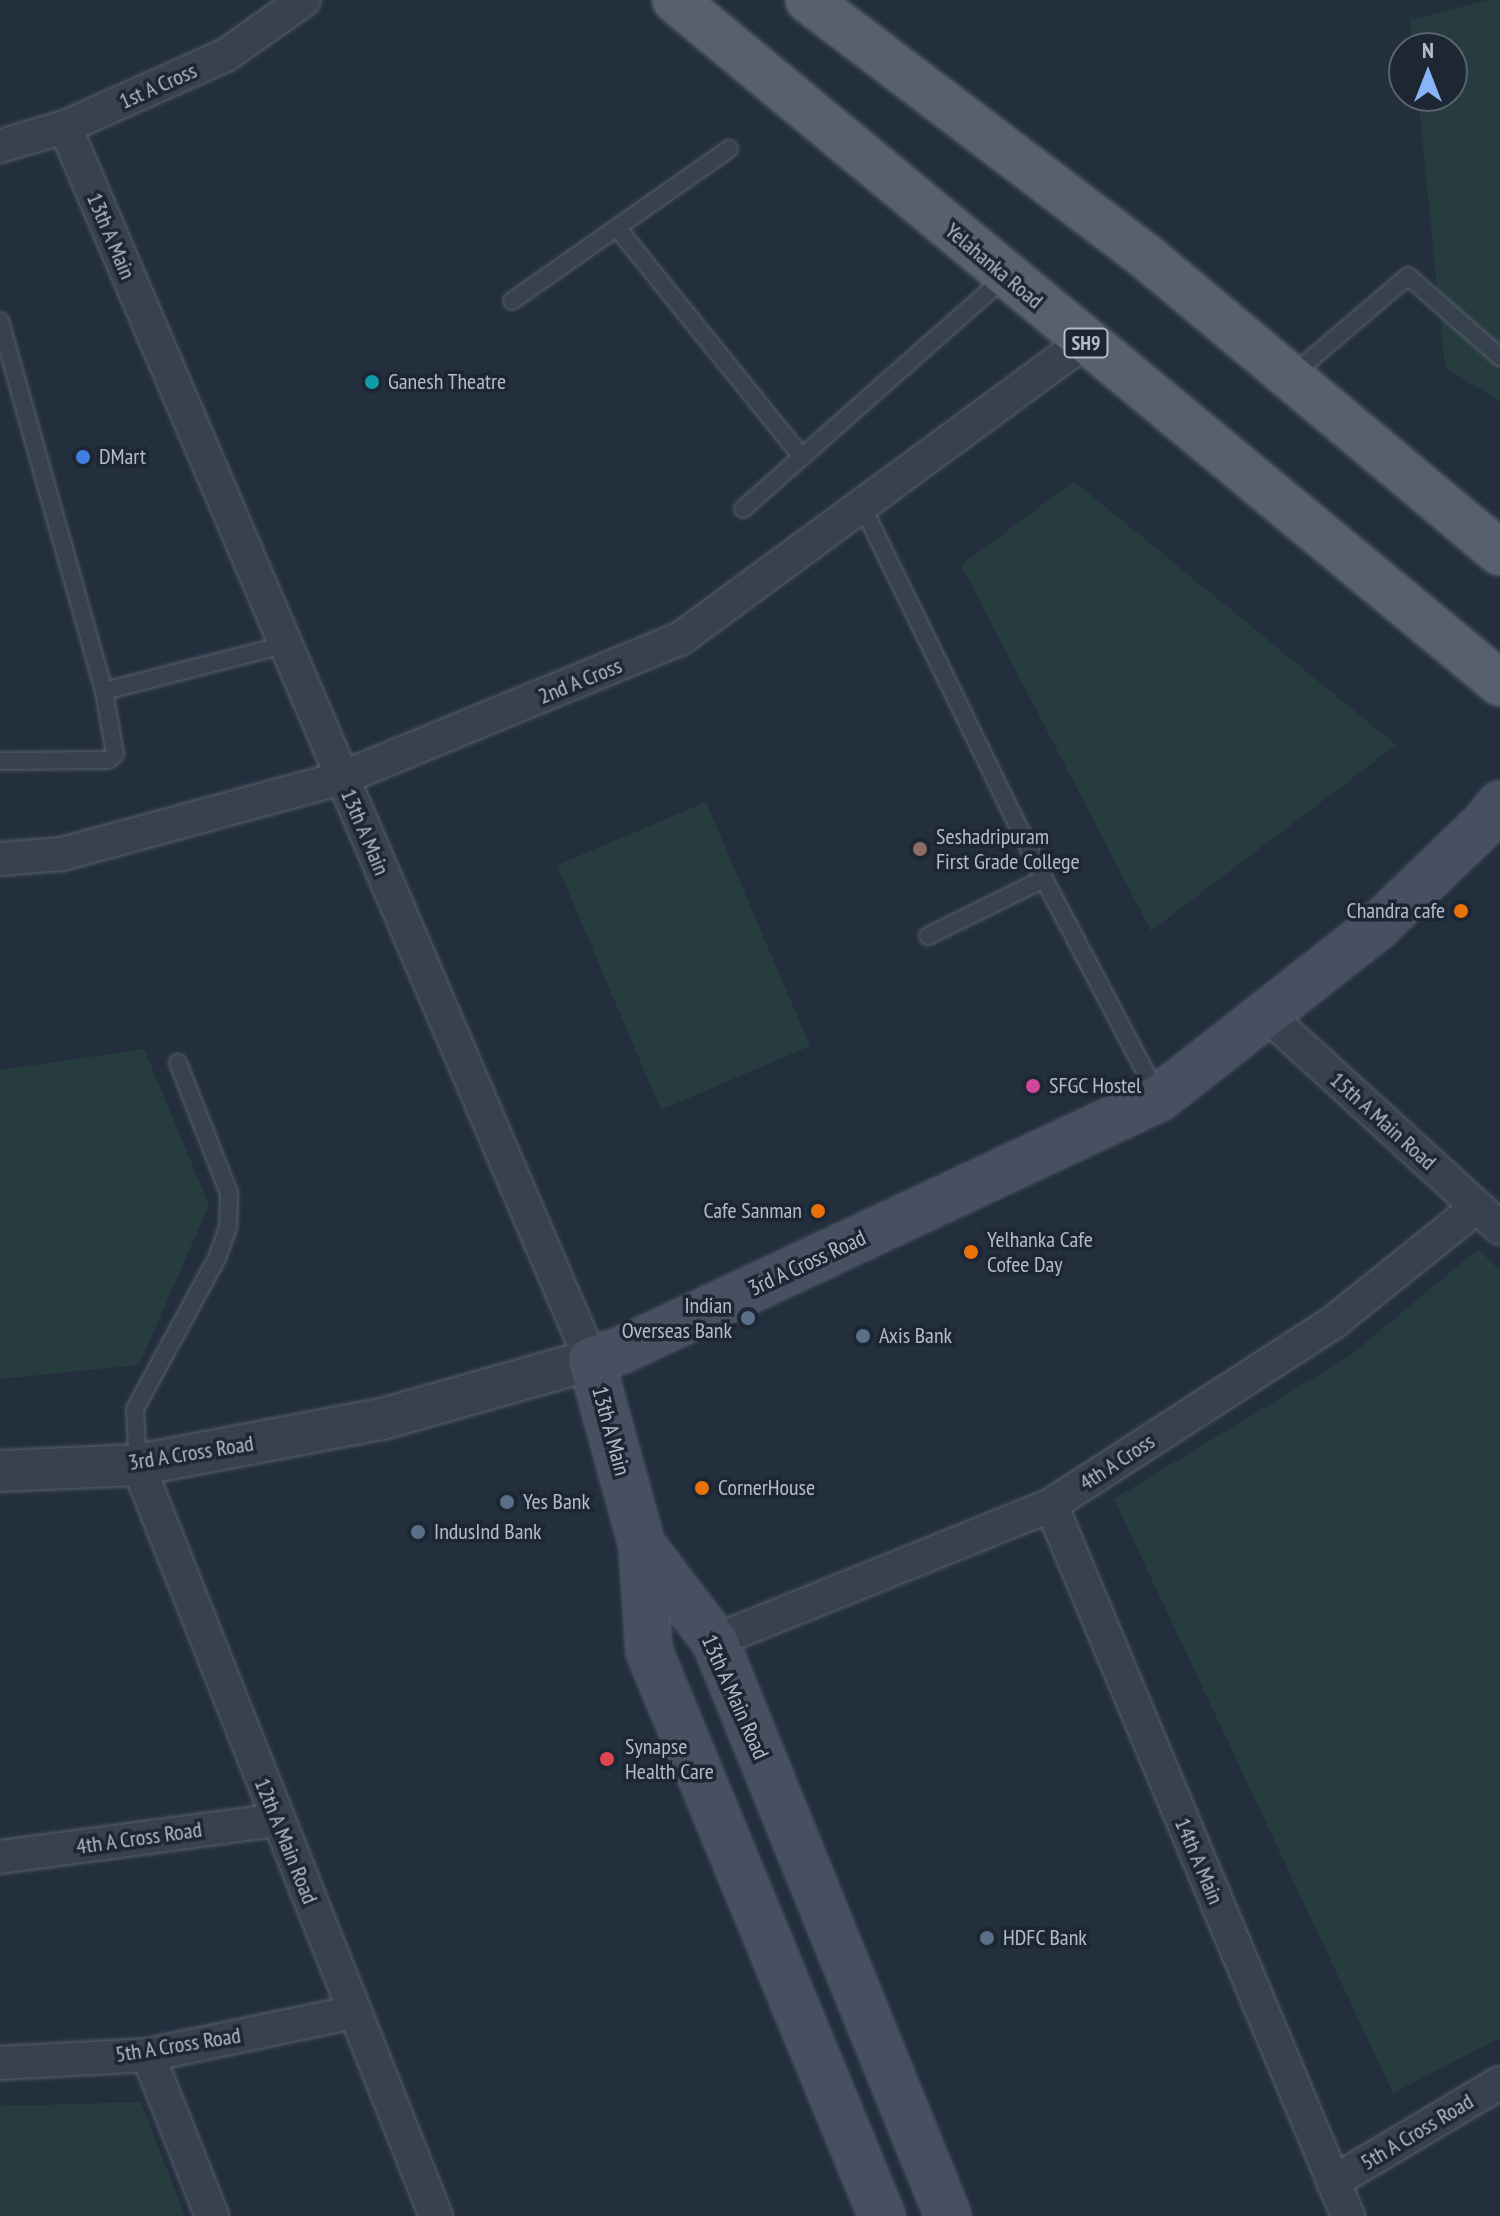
<!DOCTYPE html>
<html>
<head>
<meta charset="utf-8">
<style>
	body { margin:0 }
	#map { position:relative; width:1500px; height:2216px; overflow:hidden; background:#242f3e; font-family:"PT Sans Narrow",sans-serif }
	div>[style] { position:absolute }
	.green>* { inset:0; background:#263c3f }
	.roads { filter:drop-shadow(0 0 2px #565f6c) drop-shadow(0 0 2px #565f6c) }
	.service>* { height:16px; margin:-8px; padding:0 8px; transform-origin:8px; border-radius:8px; background:#38414e }
	.minor>* { height:32px; margin:-16px; padding:0 16px; transform-origin:16px; border-radius:16px; background:#38414e }
	.tertiary>* { height:40px; margin:-20px; padding:0 20px; transform-origin:20px; border-radius:20px; background:#38414e }
	.secondary>* { height:44px; margin:-22px; padding:0 22px; transform-origin:22px; border-radius:22px; background:#465061 }
	.primary>* { height:44px; margin:-22px; padding:0 22px; transform-origin:22px; border-radius:22px; background:#56606e }
	.dots>* { width:22px; height:22px; translate:-50% -50%; box-sizing:border-box; border:4px solid #1d2633; border-radius:50% }
	span { translate:-50% -50%; white-space:nowrap; text-align:center; line-height:1.15; -webkit-text-stroke:7px #1d2633; paint-order:stroke }
	.shield-label span { padding:2px 6px; background:#1d2633; border:2px solid; border-radius:6px; -webkit-text-stroke-width:0 }
	.shield-label { font-size:20px; color:#b4bcc9; font-weight:700 }
	.street-label { font-size:22px; color:#b4bcc9 }
	.poi-label { font-size:22px; color:#b4bcc9 }
	.left { translate:0 -50%; text-align:left }
	.right { translate:-100% -50%; text-align:right }
	.north { position:absolute; left:1388px; top:32px; width:80px; height:80px; box-sizing:border-box; background:#1d2633; border:2px solid #59626f; border-radius:50%; rotate:0deg; font-size:22px; font-weight:700; line-height:32px; text-align:center; color:#b4bcc9 }
	.north::after { content:''; display:block; margin:auto; width:28px; height:36px; background:#8ab4f8; clip-path:polygon(50% 0,100% 100%,50% 72%,0 100%) }
</style>
</head>
<body>
<div id="map">
	<div class="green">
		<i style="clip-path:polygon(1488px 0,1500px 0,1500px 402px,1445px 367px,1418px 96px,1452px 96px,1452px 48px,1413px 48px,1410px 20px)"></i>
		<i style="clip-path:polygon(1074px 481px,1396px 745px,1151px 931px,961px 565px)"></i>
		<i style="clip-path:polygon(706px 802px,810px 1046px,661px 1110px,557px 865px)"></i>
		<i style="clip-path:polygon(144px 1049px,209px 1205px,139px 1365px,0 1379px,0 1070px)"></i>
		<i style="clip-path:polygon(1478px 1249px,1500px 1271px,1500px 2038px,1393px 2093px,1114px 1499px,1351px 1355px)"></i>
		<i style="clip-path:polygon(141px 2102px,185px 2216px,0 2216px,0 2106px)"></i>
	</div>
	<div class="roads">
		<div class="service">
			<i style="left:618px;top:229px;width:292px;rotate:51.1deg"></i>
			<i style="left:512px;top:301px;width:265px;rotate:-35deg"></i>
			<i style="left:0;top:321px;width:384px;rotate:74.3deg"></i>
			<i style="left:104px;top:691px;width:64px;rotate:80.1deg"></i>
			<i style="left:115px;top:754px;width:9px;rotate:139deg"></i>
			<i style="left:108px;top:760px;width:108px;rotate:179.5deg"></i>
			<i style="left:1291px;top:376px;width:154px;rotate:-40.5deg"></i>
			<i style="left:1408px;top:276px;width:123px;rotate:41.4deg"></i>
			<i style="left:862px;top:506px;width:415px;rotate:64deg"></i>
			<i style="left:1044px;top:879px;width:245px;rotate:62.3deg"></i>
			<i style="left:743px;top:509px;width:350px;rotate:-41.5deg"></i>
			<i style="left:104px;top:691px;width:186px;rotate:-14.3deg"></i>
			<i style="left:928px;top:936px;width:129px;rotate:-26.2deg"></i>
			<i style="left:138px;top:1465px;width:56px;rotate:-93.1deg"></i>
			<i style="left:135px;top:1409px;width:172px;rotate:-61.5deg"></i>
			<i style="left:217px;top:1258px;width:33px;rotate:-70deg"></i>
			<i style="left:228px;top:1227px;width:34px;rotate:-88deg"></i>
			<i style="left:229px;top:1193px;width:140px;rotate:-111.4deg"></i>
		</div>
		<div class="minor">
			<i style="left:65px;top:127px;width:1341px;rotate:66.9deg"></i>
			<i style="left:0;top:146px;width:68px;rotate:-16.3deg"></i>
			<i style="left:65px;top:127px;width:176px;rotate:-24.1deg"></i>
			<i style="left:226px;top:55px;width:95px;rotate:-35.2deg"></i>
			<i style="left:0;top:859px;width:62px;rotate:-4.6deg"></i>
			<i style="left:62px;top:854px;width:290px;rotate:-15.2deg"></i>
			<i style="left:342px;top:778px;width:365px;rotate:-22.4deg"></i>
			<i style="left:680px;top:639px;width:501px;rotate:-36.32deg"></i>
			<i style="left:1266px;top:1014px;width:317px;rotate:42.4deg"></i>
			<i style="left:138px;top:1465px;width:808px;rotate:68.36deg"></i>
			<i style="left:1051px;top:1505px;width:771px;rotate:67.33deg"></i>
			<i style="left:715px;top:1641px;width:362px;rotate:-22deg"></i>
			<i style="left:1051px;top:1505px;width:338px;rotate:-32.9deg"></i>
			<i style="left:1335px;top:1321px;width:182px;rotate:-38.8deg"></i>
			<i style="left:0;top:1857px;width:279px;rotate:-7.6deg"></i>
			<i style="left:148px;top:2055px;width:173px;rotate:68.3deg"></i>
			<i style="left:0;top:2063px;width:148px;rotate:-3.1deg"></i>
			<i style="left:148px;top:2055px;width:210px;rotate:-11.8deg"></i>
			<i style="left:1333px;top:2182px;width:194px;rotate:-30.7deg"></i>
		</div>
		<div class="tertiary">
			<i style="left:0;top:1471px;width:138px;rotate:-2.5deg"></i>
			<i style="left:138px;top:1465px;width:248px;rotate:-10.7deg"></i>
			<i style="left:382px;top:1419px;width:217px;rotate:-15.8deg"></i>
		</div>
		<div class="secondary">
			<i style="left:642px;top:1545px;width:121px;rotate:52.8deg"></i>
			<i style="left:715px;top:1641px;width:620px;rotate:67.94deg"></i>
			<i style="left:882px;top:2216px;width:611px;rotate:-112.41deg"></i>
			<i style="left:649px;top:1651px;width:106px;rotate:-93.8deg"></i>
			<i style="left:642px;top:1545px;width:192px;rotate:-105.4deg"></i>
			<i style="left:591px;top:1360px;width:33px;rotate:-18deg"></i>
			<i style="left:622px;top:1350px;width:593px;rotate:-25.14deg"></i>
			<i style="left:1159px;top:1098px;width:278px;rotate:-38.1deg"></i>
			<i style="left:1378px;top:926px;width:147px;rotate:-43.9deg"></i>
			<i style="left:1484px;top:824px;width:26px;rotate:-51deg"></i>
		</div>
		<div class="primary">
			<i style="left:675px;top:0;width:1071px;rotate:39.62deg"></i>
			<i style="left:808px;top:0;width:430px;rotate:37.2deg"></i>
			<i style="left:1150px;top:260px;width:456px;rotate:39.9deg"></i>
		</div>
	</div>
	<div class="dots">
		<i style="left:372px;top:382px;background:#0f9aa8"></i>
		<i style="left:83px;top:457px;background:#3f7fe0"></i>
		<i style="left:920px;top:849px;background:#8d6e63"></i>
		<i style="left:1461px;top:911px;background:#e8710a"></i>
		<i style="left:1033px;top:1086px;background:#d1479c"></i>
		<i style="left:818px;top:1211px;background:#e8710a"></i>
		<i style="left:971px;top:1252px;background:#e8710a"></i>
		<i style="left:748px;top:1318px;background:#5c6f8a"></i>
		<i style="left:863px;top:1336px;background:#5c6f8a"></i>
		<i style="left:702px;top:1488px;background:#e8710a"></i>
		<i style="left:507px;top:1502px;background:#5c6f8a"></i>
		<i style="left:418px;top:1532px;background:#5c6f8a"></i>
		<i style="left:607px;top:1759px;background:#e0444e"></i>
		<i style="left:987px;top:1938px;background:#5c6f8a"></i>
	</div>
	<div class="shield-label">
		<span style="left:1086px;top:343px">SH9</span>
	</div>
	<div class="street-label">
		<span style="left:158px;top:86px;rotate:-24deg">1st A Cross</span>
		<span style="left:111px;top:236px;rotate:67deg">13th A Main</span>
		<span style="left:994px;top:266px;rotate:40deg">Yelahanka Road</span>
		<span style="left:580px;top:681px;rotate:-22deg">2nd A Cross</span>
		<span style="left:365px;top:832px;rotate:67deg">13th A Main</span>
		<span style="left:1383px;top:1121px;rotate:42deg">15th A Main Road</span>
		<span style="left:807px;top:1263px;rotate:-25deg">3rd A Cross Road</span>
		<span style="left:611px;top:1431px;rotate:75deg">13th A Main</span>
		<span style="left:191px;top:1453px;rotate:-9deg">3rd A Cross Road</span>
		<span style="left:1117px;top:1462px;rotate:-33deg">4th A Cross</span>
		<span style="left:735px;top:1697px;rotate:66deg">13th A Main Road</span>
		<span style="left:139px;top:1838px;rotate:-8deg">4th A Cross Road</span>
		<span style="left:286px;top:1841px;rotate:68deg">12th A Main Road</span>
		<span style="left:1199px;top:1861px;rotate:67deg">14th A Main</span>
		<span style="left:178px;top:2045px;rotate:-9deg">5th A Cross Road</span>
		<span style="left:1417px;top:2132px;rotate:-31deg">5th A Cross Road</span>
	</div>
	<div class="poi-label">
		<span class="left" style="left:388px;top:382px">Ganesh Theatre</span>
		<span class="left" style="left:99px;top:457px">DMart</span>
		<span class="left" style="left:936px;top:849px">Seshadripuram<br>First Grade College</span>
		<span class="right" style="left:1445px;top:911px">Chandra cafe</span>
		<span class="left" style="left:1049px;top:1086px">SFGC Hostel</span>
		<span class="right" style="left:802px;top:1211px">Cafe Sanman</span>
		<span class="left" style="left:987px;top:1252px">Yelhanka Cafe<br>Cofee Day</span>
		<span class="right" style="left:732px;top:1318px">Indian<br>Overseas Bank</span>
		<span class="left" style="left:879px;top:1336px">Axis Bank</span>
		<span class="left" style="left:718px;top:1488px">CornerHouse</span>
		<span class="left" style="left:523px;top:1502px">Yes Bank</span>
		<span class="left" style="left:434px;top:1532px">IndusInd Bank</span>
		<span class="left" style="left:625px;top:1759px">Synapse<br>Health Care</span>
		<span class="left" style="left:1003px;top:1938px">HDFC Bank</span>
	</div>
	<div class="north">N</div>
</div>
</body>
</html>
